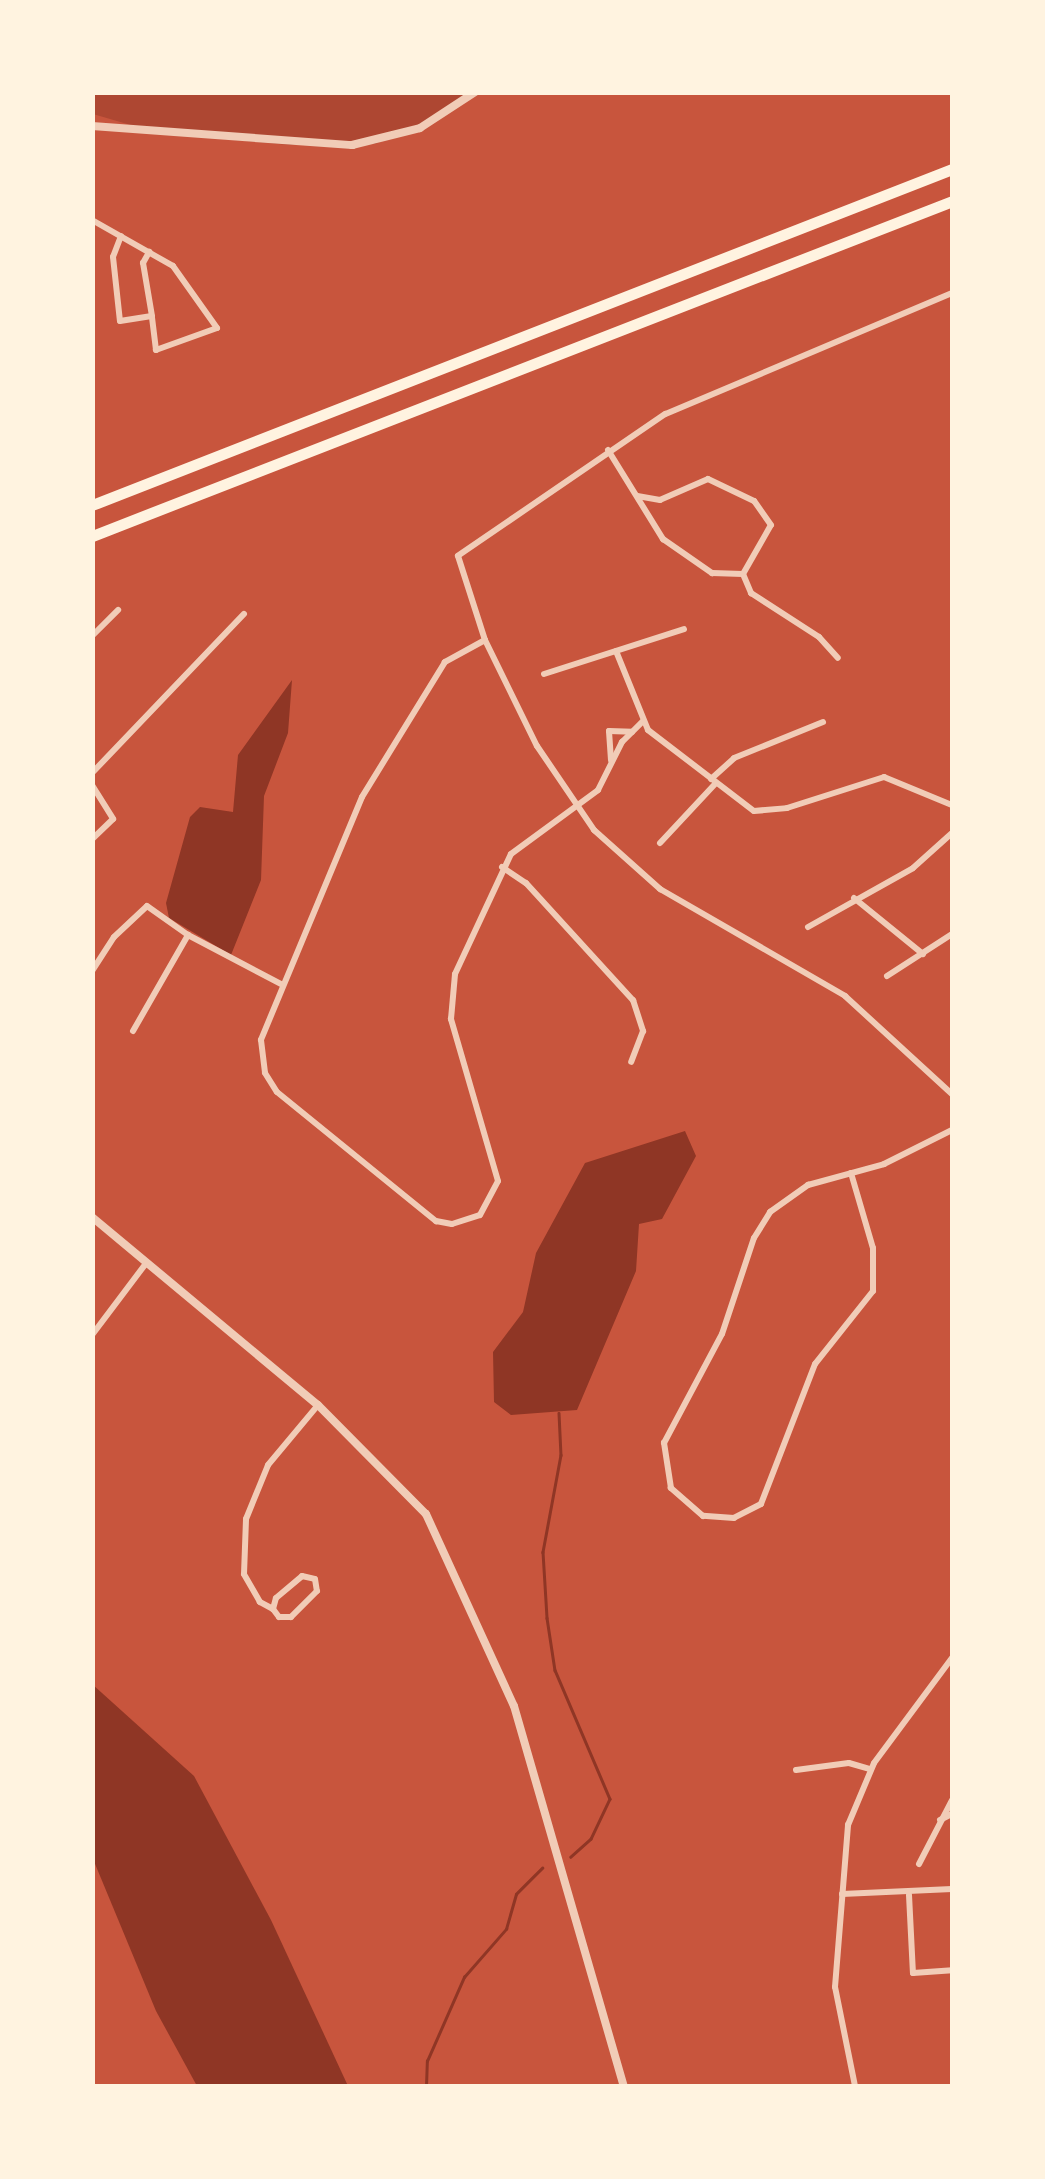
<!DOCTYPE html>
<html>
<head>
<meta charset="utf-8">
<style>
	body { margin:0 }
	#map { position:relative; width:1045px; height:2179px; overflow:hidden; background:#c8553d; font-family:"Asap Condensed",sans-serif }
	div>[style] { position:absolute }
	.green>* { inset:0; background:#ae4732 }
	.water>* { inset:0; background:#8f3625 }
	.stream>* { height:2.5px; margin:-1.25px; padding:0 1.25px; transform-origin:1.25px; border-radius:1.25px; background:#8f3625 }
	.minor>* { height:6px; margin:-3px; padding:0 3px; transform-origin:3px; border-radius:3px; background:#f1ccb7 }
	.tertiary>* { height:8px; margin:-4px; padding:0 4px; transform-origin:4px; border-radius:4px; background:#f1ccb7 }
	.motorway>* { height:11px; margin:-5.5px; padding:0 5.5px; transform-origin:5.5px; border-radius:5.5px; background:#fff3e0 }
	span { translate:-50% -50%; white-space:nowrap; text-align:center; line-height:1.15; -webkit-text-stroke:8px #fff3e0; paint-order:stroke }
	.frame { position:absolute; inset:0; border:95px solid #fff3e0; pointer-events:none }
</style>
</head>
<body>
<div id="map">
	<div class="green">
		<i style="clip-path:polygon(92px 93px,469px 93px,438px 118px,375px 144px,290px 145px,158px 133px,93px 114px)"></i>
	</div>
	<div class="water">
		<i style="clip-path:polygon(292px 680px,288px 733px,264px 796px,261px 880px,231px 955px,169px 918px,166px 903px,190px 817px,200px 807px,233px 812px,238px 755px)"></i>
		<i style="clip-path:polygon(685px 1131px,696px 1156px,662px 1219px,639px 1224px,636px 1271px,577px 1410px,511px 1415px,494px 1402px,493px 1352px,523px 1312px,536px 1253px,585px 1163px)"></i>
		<i style="clip-path:polygon(92px 1684px,194px 1776px,271px 1920px,348px 2086px,197px 2086px,156px 2011px,93px 1859px)"></i>
	</div>
	<div class="stream">
		<i style="left:559px;top:1413px;width:42px;rotate:87.3deg"></i>
		<i style="left:561px;top:1455px;width:99px;rotate:100.5deg"></i>
		<i style="left:543px;top:1552px;width:66px;rotate:86.5deg"></i>
		<i style="left:547px;top:1618px;width:53px;rotate:81.3deg"></i>
		<i style="left:555px;top:1670px;width:140px;rotate:66.9deg"></i>
		<i style="left:610px;top:1799px;width:44px;rotate:115.4deg"></i>
		<i style="left:591px;top:1839px;width:27px;rotate:138deg"></i>
		<i style="left:426px;top:2086px;width:25px;rotate:-88deg"></i>
		<i style="left:427px;top:2061px;width:92px;rotate:-66.2deg"></i>
		<i style="left:464px;top:1977px;width:64px;rotate:-48.8deg"></i>
		<i style="left:506px;top:1929px;width:36px;rotate:-74deg"></i>
		<i style="left:516px;top:1894px;width:37px;rotate:-45deg"></i>
	</div>
	<div class="minor">
		<i style="left:92px;top:220px;width:93px;rotate:29.6deg"></i>
		<i style="left:173px;top:266px;width:76px;rotate:54.6deg"></i>
		<i style="left:217px;top:328px;width:65px;rotate:160.2deg"></i>
		<i style="left:156px;top:350px;width:34px;rotate:-97deg"></i>
		<i style="left:121px;top:236px;width:22px;rotate:111deg"></i>
		<i style="left:113px;top:257px;width:64px;rotate:83.8deg"></i>
		<i style="left:120px;top:321px;width:32px;rotate:-9deg"></i>
		<i style="left:152px;top:316px;width:54px;rotate:-99.6deg"></i>
		<i style="left:143px;top:263px;width:13px;rotate:-61deg"></i>
		<i style="left:952px;top:293px;width:311px;rotate:157.1deg"></i>
		<i style="left:665px;top:414px;width:251px;rotate:145.6deg"></i>
		<i style="left:458px;top:556px;width:88px;rotate:72.2deg"></i>
		<i style="left:485px;top:640px;width:118px;rotate:63.9deg"></i>
		<i style="left:537px;top:746px;width:102px;rotate:55.8deg"></i>
		<i style="left:594px;top:830px;width:89px;rotate:41.8deg"></i>
		<i style="left:660px;top:889px;width:214px;rotate:30deg"></i>
		<i style="left:845px;top:996px;width:145px;rotate:42.5deg"></i>
		<i style="left:608px;top:450px;width:105px;rotate:58.3deg"></i>
		<i style="left:663px;top:539px;width:60px;rotate:34.8deg"></i>
		<i style="left:712px;top:573px;width:31px;rotate:2deg"></i>
		<i style="left:743px;top:574px;width:56px;rotate:-60.3deg"></i>
		<i style="left:771px;top:525px;width:29px;rotate:-125deg"></i>
		<i style="left:754px;top:501px;width:51px;rotate:-154.4deg"></i>
		<i style="left:708px;top:479px;width:52px;rotate:156.4deg"></i>
		<i style="left:660px;top:500px;width:23px;rotate:-170deg"></i>
		<i style="left:743px;top:574px;width:21px;rotate:67deg"></i>
		<i style="left:751px;top:593px;width:81px;rotate:32.9deg"></i>
		<i style="left:819px;top:637px;width:28px;rotate:48deg"></i>
		<i style="left:92px;top:636px;width:37px;rotate:-45deg"></i>
		<i style="left:485px;top:640px;width:46px;rotate:151.2deg"></i>
		<i style="left:445px;top:662px;width:158px;rotate:121.6deg"></i>
		<i style="left:362px;top:797px;width:263px;rotate:112.6deg"></i>
		<i style="left:261px;top:1040px;width:33px;rotate:83deg"></i>
		<i style="left:265px;top:1073px;width:22px;rotate:58deg"></i>
		<i style="left:277px;top:1092px;width:205px;rotate:39.1deg"></i>
		<i style="left:436px;top:1221px;width:16px;rotate:11deg"></i>
		<i style="left:452px;top:1224px;width:29px;rotate:-18deg"></i>
		<i style="left:480px;top:1215px;width:38px;rotate:-62deg"></i>
		<i style="left:498px;top:1181px;width:169px;rotate:-106.2deg"></i>
		<i style="left:451px;top:1019px;width:45px;rotate:-84.9deg"></i>
		<i style="left:455px;top:974px;width:132px;rotate:-65deg"></i>
		<i style="left:511px;top:854px;width:108px;rotate:-36.3deg"></i>
		<i style="left:598px;top:790px;width:54px;rotate:-63.4deg"></i>
		<i style="left:622px;top:742px;width:30px;rotate:-45deg"></i>
		<i style="left:616px;top:651px;width:85px;rotate:67.9deg"></i>
		<i style="left:648px;top:730px;width:133px;rotate:37.4deg"></i>
		<i style="left:754px;top:811px;width:33px;rotate:-5deg"></i>
		<i style="left:787px;top:808px;width:102px;rotate:-17.7deg"></i>
		<i style="left:884px;top:777px;width:74px;rotate:22.4deg"></i>
		<i style="left:544px;top:674px;width:147px;rotate:-17.8deg"></i>
		<i style="left:611px;top:760px;width:29px;rotate:-94deg"></i>
		<i style="left:609px;top:731px;width:23px;rotate:2deg"></i>
		<i style="left:92px;top:773px;width:220px;rotate:-46.3deg"></i>
		<i style="left:711px;top:779px;width:31px;rotate:-42deg"></i>
		<i style="left:734px;top:758px;width:96px;rotate:-22deg"></i>
		<i style="left:92px;top:785px;width:40px;rotate:58deg"></i>
		<i style="left:113px;top:819px;width:29px;rotate:136deg"></i>
		<i style="left:660px;top:843px;width:82px;rotate:-47deg"></i>
		<i style="left:502px;top:867px;width:29px;rotate:34deg"></i>
		<i style="left:526px;top:883px;width:159px;rotate:47.6deg"></i>
		<i style="left:633px;top:1000px;width:33px;rotate:72deg"></i>
		<i style="left:643px;top:1031px;width:33px;rotate:111deg"></i>
		<i style="left:854px;top:898px;width:89px;rotate:39.1deg"></i>
		<i style="left:808px;top:927px;width:120px;rotate:-29.3deg"></i>
		<i style="left:913px;top:868px;width:52px;rotate:-41.9deg"></i>
		<i style="left:92px;top:971px;width:40px;rotate:-57.1deg"></i>
		<i style="left:114px;top:937px;width:45px;rotate:-43.2deg"></i>
		<i style="left:147px;top:906px;width:50px;rotate:35.3deg"></i>
		<i style="left:887px;top:976px;width:77px;rotate:-32.9deg"></i>
		<i style="left:133px;top:1031px;width:111px;rotate:-60.2deg"></i>
		<i style="left:188px;top:935px;width:107px;rotate:27.8deg"></i>
		<i style="left:851px;top:1173px;width:78px;rotate:73.7deg"></i>
		<i style="left:873px;top:1248px;width:43px;rotate:90deg"></i>
		<i style="left:873px;top:1291px;width:93px;rotate:128.5deg"></i>
		<i style="left:815px;top:1364px;width:150px;rotate:111.1deg"></i>
		<i style="left:761px;top:1504px;width:30px;rotate:153deg"></i>
		<i style="left:734px;top:1518px;width:31px;rotate:-176deg"></i>
		<i style="left:703px;top:1516px;width:43px;rotate:-138.8deg"></i>
		<i style="left:671px;top:1488px;width:46px;rotate:-98.8deg"></i>
		<i style="left:664px;top:1443px;width:123px;rotate:-62deg"></i>
		<i style="left:722px;top:1334px;width:101px;rotate:-71.6deg"></i>
		<i style="left:754px;top:1238px;width:31px;rotate:-58deg"></i>
		<i style="left:770px;top:1212px;width:47px;rotate:-35.4deg"></i>
		<i style="left:808px;top:1185px;width:79px;rotate:-15.4deg"></i>
		<i style="left:884px;top:1164px;width:76px;rotate:-26.6deg"></i>
		<i style="left:92px;top:1335px;width:91px;rotate:-53deg"></i>
		<i style="left:302px;top:1576px;width:13px;rotate:13deg"></i>
		<i style="left:315px;top:1579px;width:12px;rotate:81deg"></i>
		<i style="left:317px;top:1591px;width:37px;rotate:135deg"></i>
		<i style="left:291px;top:1617px;width:12px;rotate:180deg"></i>
		<i style="left:279px;top:1617px;width:10px;rotate:-127deg"></i>
		<i style="left:273px;top:1609px;width:11px;rotate:-75deg"></i>
		<i style="left:276px;top:1598px;width:34px;rotate:-40deg"></i>
		<i style="left:273px;top:1609px;width:15px;rotate:-152deg"></i>
		<i style="left:260px;top:1602px;width:32px;rotate:-120deg"></i>
		<i style="left:244px;top:1574px;width:55px;rotate:-87.9deg"></i>
		<i style="left:246px;top:1519px;width:58px;rotate:-67.8deg"></i>
		<i style="left:268px;top:1465px;width:78px;rotate:-50.2deg"></i>
		<i style="left:796px;top:1770px;width:53px;rotate:-7.5deg"></i>
		<i style="left:849px;top:1763px;width:22px;rotate:16deg"></i>
		<i style="left:940px;top:1820px;width:13px;rotate:-27deg"></i>
		<i style="left:919px;top:1864px;width:72px;rotate:-62.7deg"></i>
		<i style="left:842px;top:1894px;width:110px;rotate:-2.6deg"></i>
		<i style="left:909px;top:1895px;width:78px;rotate:87.1deg"></i>
		<i style="left:913px;top:1973px;width:39px;rotate:-4deg"></i>
		<i style="left:855px;top:2086px;width:101px;rotate:-101.4deg"></i>
		<i style="left:835px;top:1987px;width:163px;rotate:-85.4deg"></i>
		<i style="left:848px;top:1825px;width:67px;rotate:-67.2deg"></i>
		<i style="left:874px;top:1763px;width:131px;rotate:-53.4deg"></i>
	</div>
	<div class="tertiary">
		<i style="left:92px;top:126px;width:261px;rotate:4.2deg"></i>
		<i style="left:352px;top:145px;width:70px;rotate:-14deg"></i>
		<i style="left:420px;top:128px;width:66px;rotate:-33.2deg"></i>
		<i style="left:92px;top:1217px;width:294px;rotate:39.8deg"></i>
		<i style="left:318px;top:1405px;width:153px;rotate:45.3deg"></i>
		<i style="left:426px;top:1514px;width:211px;rotate:65.4deg"></i>
		<i style="left:514px;top:1706px;width:396px;rotate:73.9deg"></i>
	</div>
	<div class="motorway">
		<i style="left:92px;top:505px;width:923px;rotate:-21.34deg"></i>
		<i style="left:92px;top:536px;width:923px;rotate:-21.28deg"></i>
	</div>
	<div class="frame"></div>
</div>
</body>
</html>
